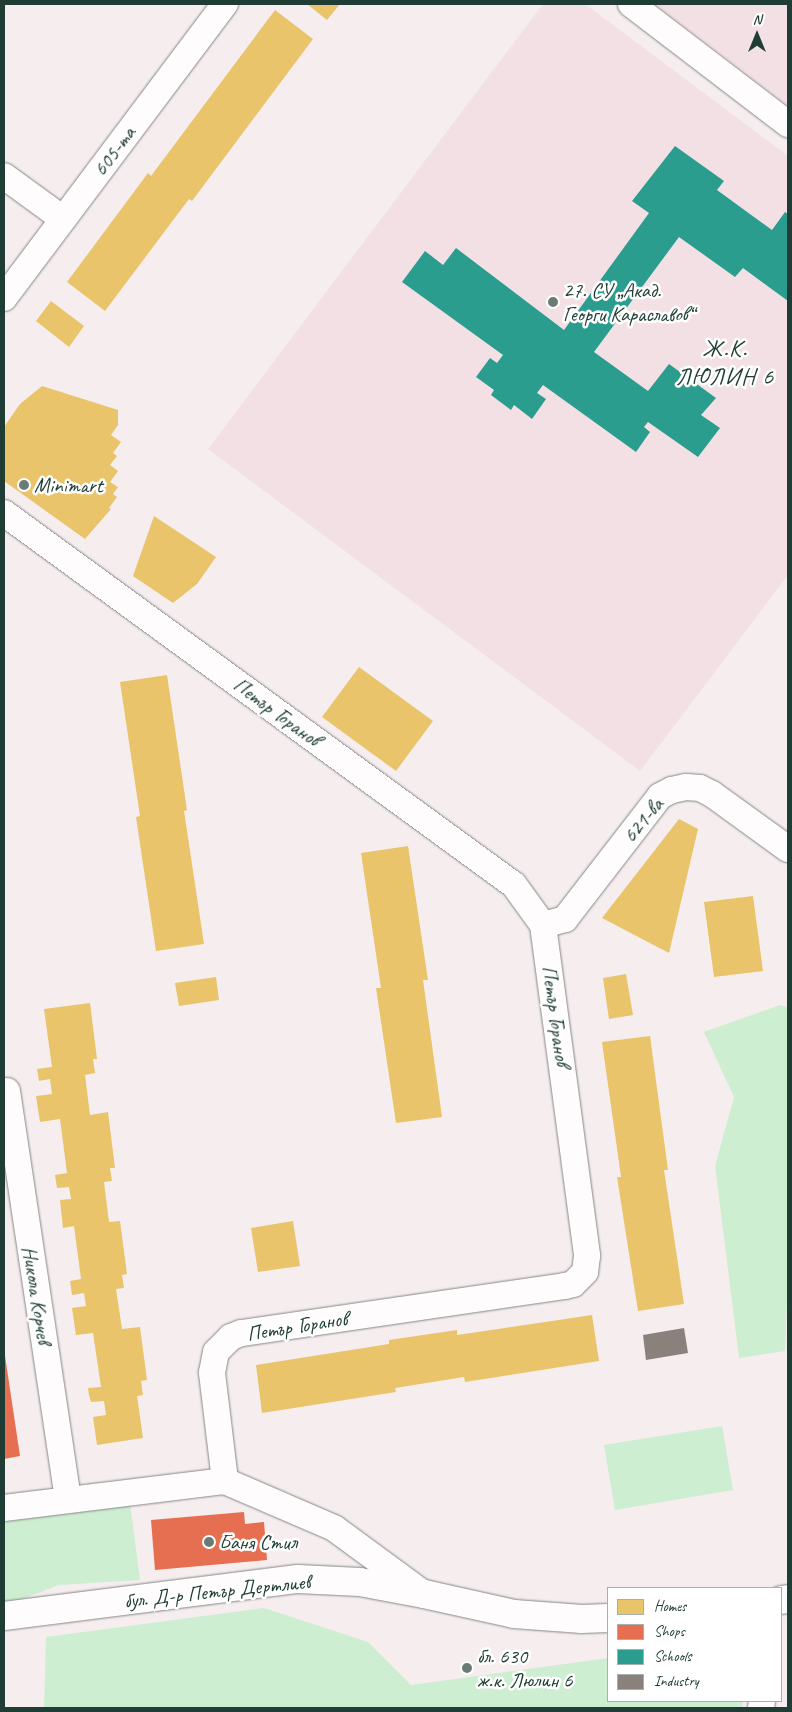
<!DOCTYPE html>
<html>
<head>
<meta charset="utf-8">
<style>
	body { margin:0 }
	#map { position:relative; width:792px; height:1712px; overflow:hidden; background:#f6edef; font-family:Caveat,sans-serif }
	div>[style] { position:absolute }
	.built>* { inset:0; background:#f3e0e4 }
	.green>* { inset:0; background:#cdeed1 }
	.homes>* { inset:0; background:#e9c46a }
	.shops>* { inset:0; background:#e76f51 }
	.schools>* { inset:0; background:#2a9d8f }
	.industry>* { inset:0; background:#8a817c }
	.roads { filter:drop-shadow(0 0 1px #858786) drop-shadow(0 0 1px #858786) }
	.street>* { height:26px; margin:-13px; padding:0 13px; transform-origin:13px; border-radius:13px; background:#fefcfd }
	.secondary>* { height:28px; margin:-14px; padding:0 14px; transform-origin:14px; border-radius:14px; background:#fefcfd }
	.dots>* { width:14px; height:14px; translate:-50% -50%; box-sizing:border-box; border:2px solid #fff; border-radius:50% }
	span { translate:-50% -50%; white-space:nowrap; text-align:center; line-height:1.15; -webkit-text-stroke:5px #fff; paint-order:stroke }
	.street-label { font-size:21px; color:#1f3d34 }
	.poi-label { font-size:21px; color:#1f3d34 }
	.left { translate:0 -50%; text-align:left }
	.quarter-label { font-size:24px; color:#1f3d34; letter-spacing:1px }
	.frame { position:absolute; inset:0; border:5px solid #1f3d34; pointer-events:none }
	.legend { position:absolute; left:607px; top:1587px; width:175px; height:115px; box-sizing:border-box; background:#fff; border:1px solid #a5b1ae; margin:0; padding:6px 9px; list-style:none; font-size:15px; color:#1f3d34 }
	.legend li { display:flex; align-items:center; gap:10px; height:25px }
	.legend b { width:25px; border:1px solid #a5b1ae }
	.north { position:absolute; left:732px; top:10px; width:50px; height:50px; -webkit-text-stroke:4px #fff; paint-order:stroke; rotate:0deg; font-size:14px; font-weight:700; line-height:20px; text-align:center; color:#1f3d34 }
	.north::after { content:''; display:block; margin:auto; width:18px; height:22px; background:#1f3d34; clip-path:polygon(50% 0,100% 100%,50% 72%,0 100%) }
</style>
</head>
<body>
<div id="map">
	<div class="built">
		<i style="clip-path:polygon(543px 4px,585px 4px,788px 156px,788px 575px,640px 771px,208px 449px)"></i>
		<i style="clip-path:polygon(655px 4px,788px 4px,788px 106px)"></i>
	</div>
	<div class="green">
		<i style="clip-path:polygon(780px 1005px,788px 1007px,788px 1280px,785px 1351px,739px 1358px,715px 1166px,734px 1097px,704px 1032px)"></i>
		<i style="clip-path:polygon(722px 1426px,733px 1490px,615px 1510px,604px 1445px)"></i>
		<i style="clip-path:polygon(130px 1504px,140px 1580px,59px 1585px,17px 1601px,4px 1602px,4px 1522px)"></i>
		<i style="clip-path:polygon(264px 1608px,368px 1642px,411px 1685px,608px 1658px,608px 1701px,743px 1701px,742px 1708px,44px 1708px,46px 1637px)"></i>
	</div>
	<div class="homes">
		<i style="clip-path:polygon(307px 4px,340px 4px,327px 20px)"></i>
		<i style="clip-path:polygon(275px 10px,313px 39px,192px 201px,189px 199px,105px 311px,67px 282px,148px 173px,151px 176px)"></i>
		<i style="clip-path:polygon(51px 301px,84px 326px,69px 347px,36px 321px)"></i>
		<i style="clip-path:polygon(42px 386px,118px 410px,118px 425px,111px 435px,121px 442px,113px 453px,117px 456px,110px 465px,118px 471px,110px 482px,118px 487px,113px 494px,117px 497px,109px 508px,111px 509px,85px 539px,4px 481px,4px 427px,20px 404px)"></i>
		<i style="clip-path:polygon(154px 516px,216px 557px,197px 584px,173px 603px,133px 576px)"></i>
		<i style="clip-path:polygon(359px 667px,433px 721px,396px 771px,322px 717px)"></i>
		<i style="clip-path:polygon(167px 675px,187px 810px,184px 811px,204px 944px,156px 951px,136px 817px,140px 816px,120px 682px)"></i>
		<i style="clip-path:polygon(679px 819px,698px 829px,669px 953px,602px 918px)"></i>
		<i style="clip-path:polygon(408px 846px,428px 980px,423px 980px,442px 1117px,396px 1123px,376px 988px,381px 988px,361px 853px)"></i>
		<i style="clip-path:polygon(753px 896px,763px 971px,714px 977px,704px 902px)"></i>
		<i style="clip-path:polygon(626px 974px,633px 1015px,609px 1019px,603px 978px)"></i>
		<i style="clip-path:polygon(216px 977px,219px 1000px,179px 1006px,175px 983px)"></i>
		<i style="clip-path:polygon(90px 1003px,97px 1059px,93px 1059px,95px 1073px,85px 1075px,90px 1115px,108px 1112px,115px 1168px,110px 1168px,112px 1181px,104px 1182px,109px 1222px,120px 1221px,127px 1274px,122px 1275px,124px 1288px,116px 1289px,122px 1329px,140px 1327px,147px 1380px,141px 1381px,143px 1395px,137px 1396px,143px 1438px,97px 1445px,93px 1417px,106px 1415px,104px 1401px,91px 1402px,89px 1395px,88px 1388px,101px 1387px,93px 1333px,76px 1335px,72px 1308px,86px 1306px,84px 1293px,72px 1295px,70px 1281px,81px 1279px,74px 1226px,63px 1228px,60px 1200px,71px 1199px,69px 1187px,57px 1188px,55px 1175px,67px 1173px,60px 1119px,40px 1122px,36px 1096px,52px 1094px,50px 1079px,39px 1081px,37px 1069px,52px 1067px,44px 1009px)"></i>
		<i style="clip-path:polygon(650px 1036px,668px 1170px,664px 1170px,684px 1304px,638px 1311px,617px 1177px,621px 1177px,602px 1042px)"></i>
		<i style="clip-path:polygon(293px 1221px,300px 1266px,258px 1272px,251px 1228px)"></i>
		<i style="clip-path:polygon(592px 1315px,599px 1361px,465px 1382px,464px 1377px,395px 1388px,396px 1392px,262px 1413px,256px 1365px,389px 1344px,389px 1340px,457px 1330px,457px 1335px)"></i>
	</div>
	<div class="shops">
		<i style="clip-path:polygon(4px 1349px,20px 1456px,4px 1459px)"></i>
		<i style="clip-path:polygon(244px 1512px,245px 1524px,264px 1522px,267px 1560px,155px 1570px,151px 1520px)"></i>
	</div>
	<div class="schools">
		<i style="clip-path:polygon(675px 146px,724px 181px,717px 190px,772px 230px,785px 212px,788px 214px,788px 301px,743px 268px,735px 277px,679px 237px,594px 352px,648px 391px,669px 364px,716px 398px,701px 415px,720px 428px,698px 457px,648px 422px,644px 427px,650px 432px,636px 452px,543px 385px,537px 393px,546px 399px,532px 419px,514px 405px,511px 410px,491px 395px,494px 390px,476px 377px,490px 358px,497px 363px,503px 355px,402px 282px,425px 251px,443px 265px,456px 248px,564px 330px,649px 213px,632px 201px)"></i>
	</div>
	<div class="industry">
		<i style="clip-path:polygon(684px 1328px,688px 1353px,646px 1360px,643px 1335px)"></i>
	</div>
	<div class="roads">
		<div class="street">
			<i style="left:631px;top:4px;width:198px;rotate:37.4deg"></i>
			<i style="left:4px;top:176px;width:73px;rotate:36.1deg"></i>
			<i style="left:4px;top:298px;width:368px;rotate:-53.1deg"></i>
			<i style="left:4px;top:513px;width:631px;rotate:36.11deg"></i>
			<i style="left:514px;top:885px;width:49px;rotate:54.1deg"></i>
			<i style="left:543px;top:925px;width:334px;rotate:82.4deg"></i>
			<i style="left:587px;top:1256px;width:16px;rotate:97deg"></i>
			<i style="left:585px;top:1272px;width:17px;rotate:135deg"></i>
			<i style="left:573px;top:1284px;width:8px;rotate:166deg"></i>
			<i style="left:565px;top:1286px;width:327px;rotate:171.7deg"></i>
			<i style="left:241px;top:1333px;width:11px;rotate:158deg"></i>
			<i style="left:231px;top:1337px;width:21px;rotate:135deg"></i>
			<i style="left:216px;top:1352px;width:21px;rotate:101deg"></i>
			<i style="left:212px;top:1373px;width:109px;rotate:83.1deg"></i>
			<i style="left:543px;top:925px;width:23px;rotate:-15deg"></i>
			<i style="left:565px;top:919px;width:155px;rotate:-52.3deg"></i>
			<i style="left:660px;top:796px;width:13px;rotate:-27deg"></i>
			<i style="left:672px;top:790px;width:14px;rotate:-12deg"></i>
			<i style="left:686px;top:787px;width:14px;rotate:4deg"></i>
			<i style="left:700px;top:788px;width:13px;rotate:27deg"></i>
			<i style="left:712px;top:794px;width:94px;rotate:35.9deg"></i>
			<i style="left:7px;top:1091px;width:413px;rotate:81.5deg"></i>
			<i style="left:4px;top:1508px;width:223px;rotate:-7deg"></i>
			<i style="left:225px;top:1481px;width:119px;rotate:23.3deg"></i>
			<i style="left:334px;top:1528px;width:112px;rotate:36.3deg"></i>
			<i style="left:761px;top:1708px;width:7px;rotate:-82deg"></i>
		</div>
		<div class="secondary">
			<i style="left:781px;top:1600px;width:7px;rotate:-8deg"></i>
			<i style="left:4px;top:1616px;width:296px;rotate:-7.2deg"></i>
			<i style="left:298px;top:1579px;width:62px;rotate:2.8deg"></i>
			<i style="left:360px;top:1582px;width:65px;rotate:10.6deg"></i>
			<i style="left:424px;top:1594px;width:92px;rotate:12.5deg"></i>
			<i style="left:514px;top:1614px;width:68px;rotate:4.2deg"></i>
			<i style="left:582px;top:1619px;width:26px;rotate:-2deg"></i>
		</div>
	</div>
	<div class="dots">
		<i style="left:553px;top:302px;background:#6a7b75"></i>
		<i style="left:24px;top:485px;background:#6a7b75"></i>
		<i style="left:209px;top:1542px;background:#6a7b75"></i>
		<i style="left:467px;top:1668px;background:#6a7b75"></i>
	</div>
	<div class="street-label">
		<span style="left:114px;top:151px;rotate:-53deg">605-та</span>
		<span style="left:277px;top:712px;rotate:36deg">Петър Горанов</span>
		<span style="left:643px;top:820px;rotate:-50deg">621-ва</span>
		<span style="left:556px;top:1016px;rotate:82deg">Петър Горанов</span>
		<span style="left:37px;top:1295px;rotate:81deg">Никола Корчев</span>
		<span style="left:297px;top:1326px;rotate:-9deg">Петър Горанов</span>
		<span style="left:217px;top:1591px;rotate:-6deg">бул. Д-р Петър Дертлиев</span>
	</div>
	<div class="poi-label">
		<span class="left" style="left:563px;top:302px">27. СУ „Акад.<br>Георги Караславов“</span>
		<span class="left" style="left:34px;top:485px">Minimart</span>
		<span class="left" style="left:219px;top:1542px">Баня Стил</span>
		<span class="left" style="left:477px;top:1668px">бл. 630<br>ж.к. Люлин 6</span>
	</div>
	<div class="quarter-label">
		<span style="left:725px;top:363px">Ж.К.<br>ЛЮЛИН 6</span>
	</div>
	<div class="frame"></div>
	<ul class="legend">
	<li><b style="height:14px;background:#e9c46a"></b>Homes</li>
	<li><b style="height:14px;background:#e76f51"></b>Shops</li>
	<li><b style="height:14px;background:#2a9d8f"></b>Schools</li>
	<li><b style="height:14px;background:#8a817c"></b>Industry</li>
	</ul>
	<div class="north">N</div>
</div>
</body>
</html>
